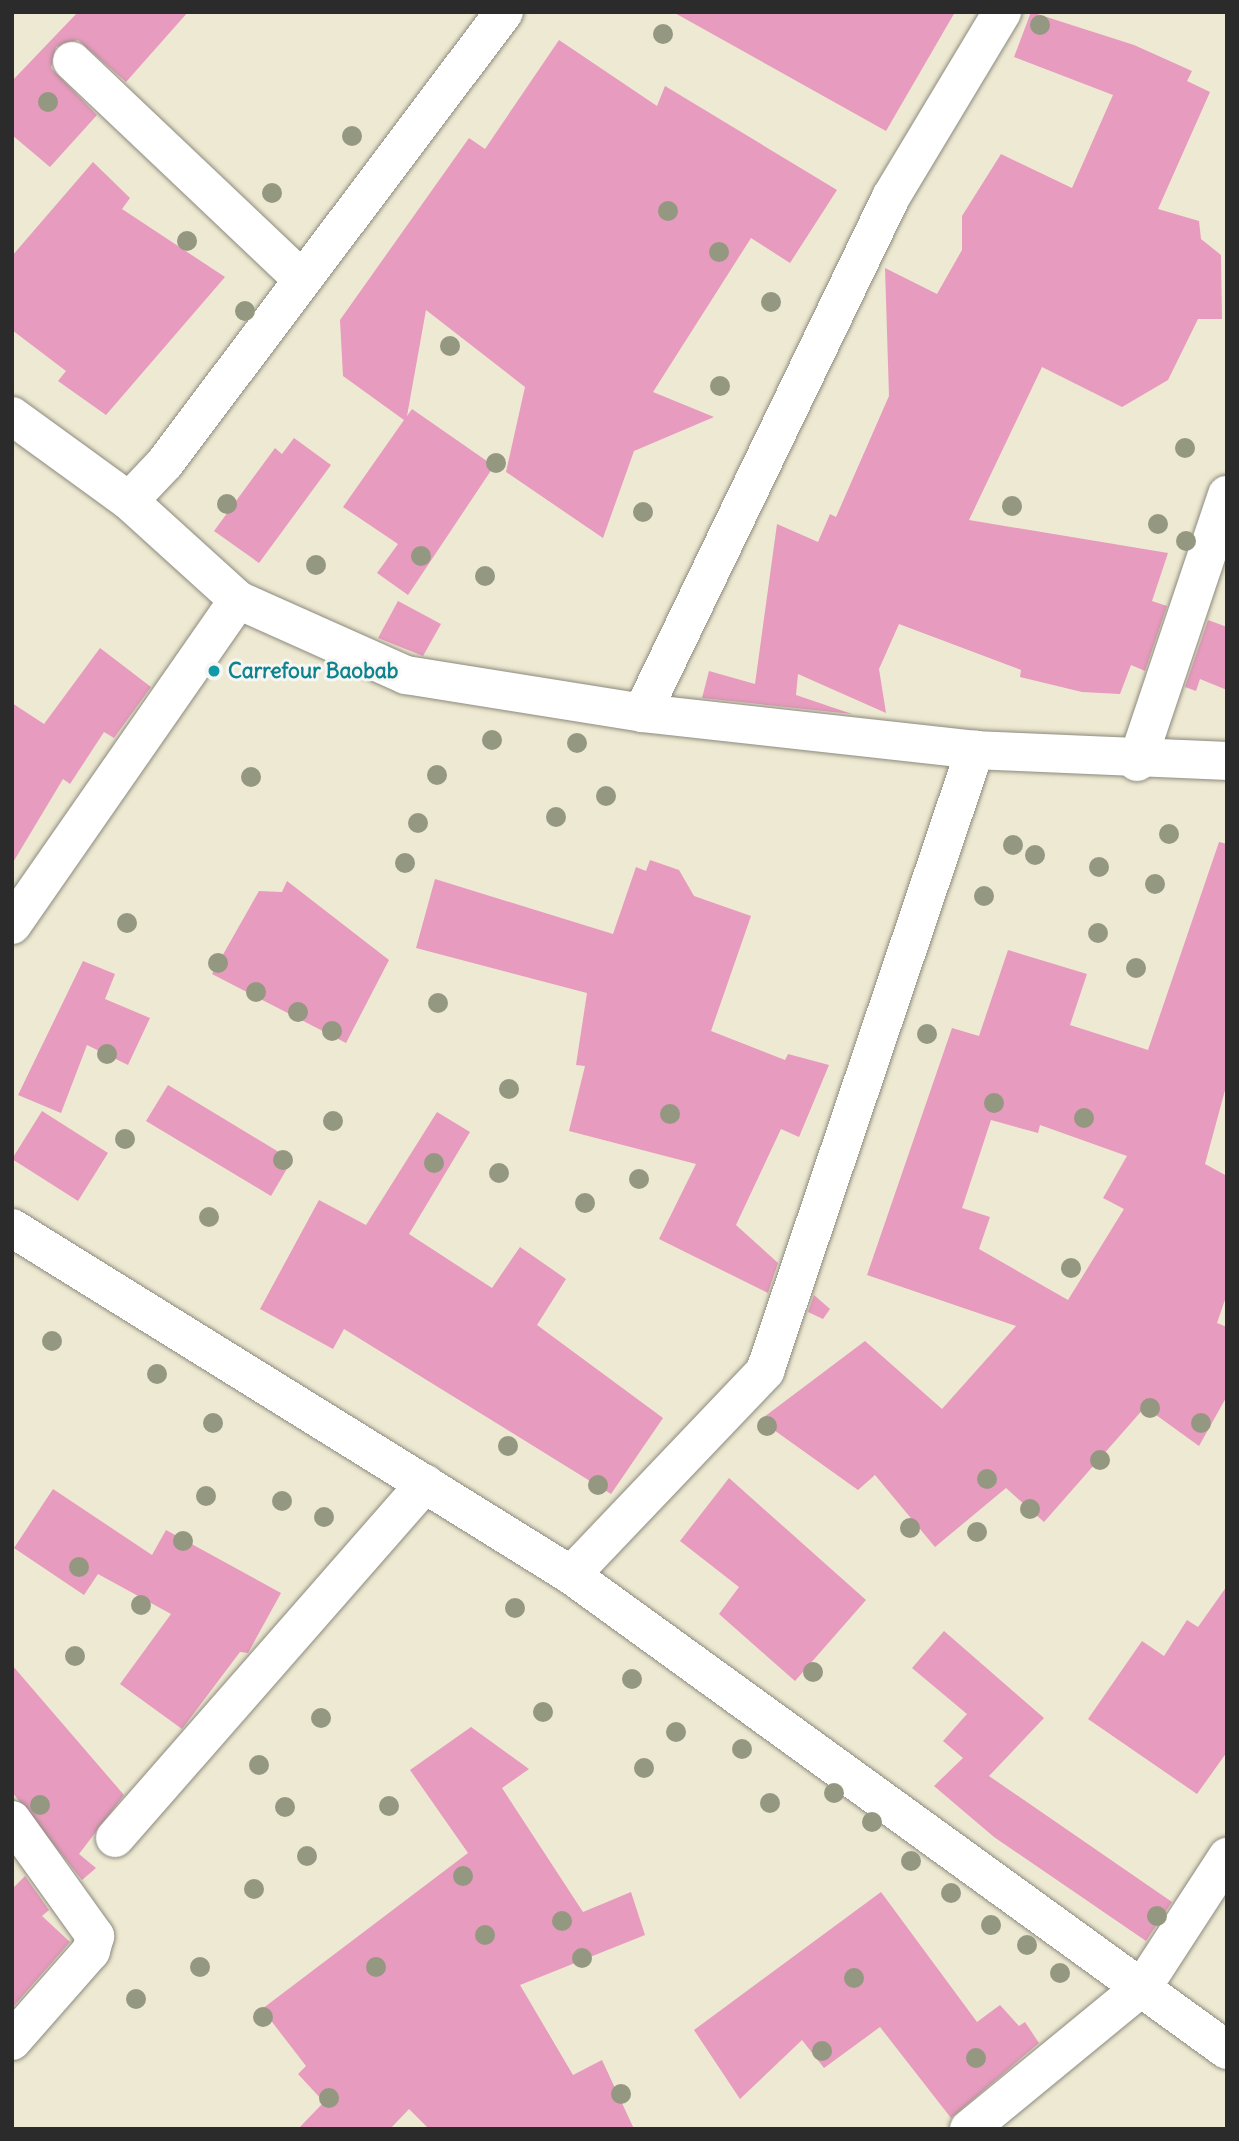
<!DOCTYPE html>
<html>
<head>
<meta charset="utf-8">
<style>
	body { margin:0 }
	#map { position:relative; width:1239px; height:2141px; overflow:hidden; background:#eee9d2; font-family:Delius,sans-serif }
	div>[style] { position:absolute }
	.building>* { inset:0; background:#e79bbe }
	.roads { filter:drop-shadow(0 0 2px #8c8a7e) drop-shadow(0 0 2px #8c8a7e) }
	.minor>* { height:38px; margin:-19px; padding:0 19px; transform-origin:19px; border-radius:19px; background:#fff }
	.trees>* { width:20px; height:20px; margin:-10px; border-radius:50%; background:#959881 }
	.dots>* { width:19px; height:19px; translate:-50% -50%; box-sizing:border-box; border:4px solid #f6f6f2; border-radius:50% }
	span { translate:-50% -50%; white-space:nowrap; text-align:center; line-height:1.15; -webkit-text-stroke:6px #f6f6f2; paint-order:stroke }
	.culture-label { font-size:21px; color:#0d838f; font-weight:700 }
	.left { translate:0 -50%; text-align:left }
	.frame { position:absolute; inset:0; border:14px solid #2b2b2b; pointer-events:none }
</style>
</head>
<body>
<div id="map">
	<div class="building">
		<i style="clip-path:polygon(78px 12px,188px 12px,126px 82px,78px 40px,56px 47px,51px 68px,97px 115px,50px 167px,12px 135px,12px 81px)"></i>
		<i style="clip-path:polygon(673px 12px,955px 12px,886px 131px)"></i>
		<i style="clip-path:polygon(1031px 12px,1134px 45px,1192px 71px,1187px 81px,1210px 92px,1158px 209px,1199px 221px,1201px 239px,1221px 255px,1222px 319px,1198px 319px,1168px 380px,1122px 407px,1042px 367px,969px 520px,1168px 553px,1152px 601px,1167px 606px,1145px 671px,1131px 665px,1120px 694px,1082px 692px,1020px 677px,1021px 670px,899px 624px,879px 669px,886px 713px,798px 674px,796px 695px,852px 714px,702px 698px,709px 671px,755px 684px,777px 524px,818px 542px,830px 514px,836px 517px,889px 396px,885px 268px,937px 294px,962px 250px,962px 216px,1001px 154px,1072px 188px,1113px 95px,1014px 57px)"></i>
		<i style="clip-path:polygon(559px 40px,657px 106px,665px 86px,837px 190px,790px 263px,751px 238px,653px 392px,714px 417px,634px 451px,603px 538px,506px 472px,525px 387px,426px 310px,407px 416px,412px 409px,494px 466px,408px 595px,377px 573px,398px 544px,343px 507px,404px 420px,343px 376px,340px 320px,469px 138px,485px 149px)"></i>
		<i style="clip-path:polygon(93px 162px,130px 198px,122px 209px,225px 277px,106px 415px,58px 381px,66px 371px,12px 330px,12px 256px)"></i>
		<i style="clip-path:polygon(294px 438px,331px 465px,259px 563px,214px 531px,275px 448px,282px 454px)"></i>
		<i style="clip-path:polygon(398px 601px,441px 624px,423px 656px,378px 638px)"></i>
		<i style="clip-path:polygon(1208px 620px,1227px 627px,1227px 690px,1200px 679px,1196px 691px,1185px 687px)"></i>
		<i style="clip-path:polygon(100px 648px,151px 687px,114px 738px,104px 732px,70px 784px,63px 779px,12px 864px,12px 703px,44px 724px)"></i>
		<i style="clip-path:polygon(evenodd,1219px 842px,1227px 844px,1227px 1083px,1205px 1164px,1227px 1176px,1227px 1294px,1217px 1323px,1227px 1327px,1227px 1396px,1199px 1446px,1145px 1407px,1044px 1522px,1006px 1488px,935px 1547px,875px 1475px,858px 1490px,760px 1420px,865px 1341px,942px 1409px,1016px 1326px,867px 1275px,952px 1028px,979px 1036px,1008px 950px,1087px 974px,1070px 1025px,1148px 1050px,1219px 842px,991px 1120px,1038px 1133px,1040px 1125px,1127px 1156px,1103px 1198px,1124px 1209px,1068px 1300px,979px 1249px,990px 1217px,962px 1208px,991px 1120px)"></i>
		<i style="clip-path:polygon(650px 860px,679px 870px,694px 896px,751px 916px,711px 1031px,785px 1060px,788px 1054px,829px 1065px,799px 1137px,781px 1129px,736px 1225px,778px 1263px,768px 1293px,659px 1239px,696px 1164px,569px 1131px,585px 1066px,576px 1065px,587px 993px,416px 948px,435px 879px,613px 934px,636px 867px,646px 871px)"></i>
		<i style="clip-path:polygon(287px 881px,389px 960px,346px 1043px,212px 974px,259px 891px,282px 892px)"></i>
		<i style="clip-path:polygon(83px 961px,115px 974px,105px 999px,150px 1018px,128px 1065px,87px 1045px,61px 1113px,18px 1095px)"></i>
		<i style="clip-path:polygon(168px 1085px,292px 1160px,271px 1196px,146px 1121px)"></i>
		<i style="clip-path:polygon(42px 1111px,108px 1153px,78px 1201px,12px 1159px)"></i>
		<i style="clip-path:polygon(437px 1112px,470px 1132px,409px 1234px,492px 1288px,520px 1247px,566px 1279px,537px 1325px,663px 1418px,611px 1494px,344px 1329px,333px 1349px,260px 1309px,319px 1200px,366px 1225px)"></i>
		<i style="clip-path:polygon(814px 1295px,830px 1309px,823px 1319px,808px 1312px)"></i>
		<i style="clip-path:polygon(729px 1478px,866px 1600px,795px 1681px,719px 1614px,739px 1587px,680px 1541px)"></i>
		<i style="clip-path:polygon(53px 1489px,152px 1555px,166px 1530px,281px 1593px,248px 1653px,240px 1652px,182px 1729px,120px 1684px,171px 1614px,98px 1574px,84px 1595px,14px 1548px)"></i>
		<i style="clip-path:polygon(1227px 1586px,1227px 1752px,1197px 1794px,1088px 1719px,1142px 1641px,1164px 1656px,1187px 1620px,1198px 1627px)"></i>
		<i style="clip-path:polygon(944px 1631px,1044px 1718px,989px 1776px,1172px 1902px,1146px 1941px,994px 1837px,934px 1786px,963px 1758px,943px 1741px,967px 1714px,912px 1668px)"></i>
		<i style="clip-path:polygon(12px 1665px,124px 1795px,79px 1854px,96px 1868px,82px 1880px,12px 1792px)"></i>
		<i style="clip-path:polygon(471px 1727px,529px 1769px,502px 1788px,583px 1912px,631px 1892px,645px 1935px,520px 1985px,573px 2075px,602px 2060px,634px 2129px,429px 2129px,409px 2109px,390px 2129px,298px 2129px,324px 2102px,298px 2074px,306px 2066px,262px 2009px,468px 1853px,410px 1770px)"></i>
		<i style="clip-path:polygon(25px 1876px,49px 1910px,42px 1916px,70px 1942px,12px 2008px,12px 1889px)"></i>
		<i style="clip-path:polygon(881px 1892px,977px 2022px,1000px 2005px,1019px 2026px,1025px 2022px,1039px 2043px,951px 2118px,880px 2027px,824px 2068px,802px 2040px,740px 2099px,694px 2030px)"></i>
	</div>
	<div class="roads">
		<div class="minor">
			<i style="left:72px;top:61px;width:317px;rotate:43.5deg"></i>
			<i style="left:12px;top:416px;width:145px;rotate:36deg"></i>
			<i style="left:129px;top:501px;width:147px;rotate:42.2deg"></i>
			<i style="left:238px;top:600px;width:184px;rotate:24.1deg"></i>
			<i style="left:406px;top:675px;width:239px;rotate:9.1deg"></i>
			<i style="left:642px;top:713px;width:335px;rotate:6.3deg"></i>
			<i style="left:975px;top:750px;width:252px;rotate:2.5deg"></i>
			<i style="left:129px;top:501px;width:52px;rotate:-46.5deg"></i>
			<i style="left:165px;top:463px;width:564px;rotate:-53.07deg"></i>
			<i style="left:642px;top:713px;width:573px;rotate:-64.24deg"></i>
			<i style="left:891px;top:197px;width:216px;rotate:-59deg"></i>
			<i style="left:1137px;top:762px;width:282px;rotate:-71.4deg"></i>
			<i style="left:12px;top:925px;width:396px;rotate:-55.2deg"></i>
			<i style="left:12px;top:1228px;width:658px;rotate:31.83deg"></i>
			<i style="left:571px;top:1575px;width:810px;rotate:35.91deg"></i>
			<i style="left:571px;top:1575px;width:282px;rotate:-46.4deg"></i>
			<i style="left:765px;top:1371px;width:656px;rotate:-71.32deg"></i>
			<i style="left:12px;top:1820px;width:143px;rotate:54.4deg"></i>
			<i style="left:95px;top:1936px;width:16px;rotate:105deg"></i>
			<i style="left:91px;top:1951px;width:120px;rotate:131.3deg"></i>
			<i style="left:115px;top:1838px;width:471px;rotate:-48.8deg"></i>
			<i style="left:969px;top:2129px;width:227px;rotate:-39.4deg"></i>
			<i style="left:1144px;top:1985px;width:153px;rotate:-57deg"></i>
		</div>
	</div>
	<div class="trees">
		<i style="left:1040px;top:25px"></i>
		<i style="left:663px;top:34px"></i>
		<i style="left:48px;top:102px"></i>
		<i style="left:352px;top:136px"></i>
		<i style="left:272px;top:193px"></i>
		<i style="left:668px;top:211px"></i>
		<i style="left:187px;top:241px"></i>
		<i style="left:719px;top:252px"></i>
		<i style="left:771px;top:302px"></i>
		<i style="left:245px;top:311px"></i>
		<i style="left:450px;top:346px"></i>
		<i style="left:720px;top:386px"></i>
		<i style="left:1185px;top:448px"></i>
		<i style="left:496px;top:463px"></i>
		<i style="left:227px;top:504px"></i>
		<i style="left:1012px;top:506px"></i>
		<i style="left:643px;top:512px"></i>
		<i style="left:1158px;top:524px"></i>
		<i style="left:1186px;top:541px"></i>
		<i style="left:421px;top:556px"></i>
		<i style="left:316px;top:565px"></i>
		<i style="left:485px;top:576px"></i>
		<i style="left:492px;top:740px"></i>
		<i style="left:577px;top:743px"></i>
		<i style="left:437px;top:775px"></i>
		<i style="left:251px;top:777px"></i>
		<i style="left:606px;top:796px"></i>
		<i style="left:556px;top:817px"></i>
		<i style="left:418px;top:823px"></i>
		<i style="left:1169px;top:834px"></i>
		<i style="left:1013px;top:845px"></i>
		<i style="left:1035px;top:855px"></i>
		<i style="left:405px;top:863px"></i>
		<i style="left:1099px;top:867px"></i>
		<i style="left:1155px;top:884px"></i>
		<i style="left:984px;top:896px"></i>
		<i style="left:127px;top:923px"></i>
		<i style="left:1098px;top:933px"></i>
		<i style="left:218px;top:963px"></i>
		<i style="left:1136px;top:968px"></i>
		<i style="left:256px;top:992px"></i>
		<i style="left:438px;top:1003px"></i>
		<i style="left:298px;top:1012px"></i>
		<i style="left:332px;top:1031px"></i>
		<i style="left:927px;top:1034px"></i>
		<i style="left:107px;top:1054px"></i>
		<i style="left:509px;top:1089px"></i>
		<i style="left:994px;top:1103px"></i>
		<i style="left:670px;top:1114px"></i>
		<i style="left:1084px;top:1118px"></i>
		<i style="left:333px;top:1121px"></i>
		<i style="left:125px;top:1139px"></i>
		<i style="left:283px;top:1160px"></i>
		<i style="left:434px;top:1163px"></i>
		<i style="left:499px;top:1173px"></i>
		<i style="left:639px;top:1179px"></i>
		<i style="left:585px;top:1203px"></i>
		<i style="left:209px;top:1217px"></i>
		<i style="left:1071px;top:1268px"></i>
		<i style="left:52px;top:1341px"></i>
		<i style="left:157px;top:1374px"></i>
		<i style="left:1150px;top:1408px"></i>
		<i style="left:213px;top:1423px"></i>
		<i style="left:1201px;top:1423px"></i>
		<i style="left:767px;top:1426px"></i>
		<i style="left:508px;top:1446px"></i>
		<i style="left:1100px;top:1460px"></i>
		<i style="left:987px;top:1479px"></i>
		<i style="left:598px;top:1485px"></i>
		<i style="left:206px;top:1496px"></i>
		<i style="left:282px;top:1501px"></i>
		<i style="left:1030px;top:1509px"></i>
		<i style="left:324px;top:1517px"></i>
		<i style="left:910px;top:1528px"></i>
		<i style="left:977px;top:1532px"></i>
		<i style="left:183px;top:1541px"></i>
		<i style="left:79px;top:1567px"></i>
		<i style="left:141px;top:1605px"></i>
		<i style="left:515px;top:1608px"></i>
		<i style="left:75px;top:1656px"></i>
		<i style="left:813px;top:1672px"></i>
		<i style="left:632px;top:1679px"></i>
		<i style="left:543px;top:1712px"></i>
		<i style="left:321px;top:1718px"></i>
		<i style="left:676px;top:1732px"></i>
		<i style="left:742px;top:1749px"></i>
		<i style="left:259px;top:1765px"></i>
		<i style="left:644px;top:1768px"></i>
		<i style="left:834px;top:1793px"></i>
		<i style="left:770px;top:1803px"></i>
		<i style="left:40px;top:1805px"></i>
		<i style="left:389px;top:1806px"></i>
		<i style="left:285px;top:1807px"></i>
		<i style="left:872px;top:1822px"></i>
		<i style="left:307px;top:1856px"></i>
		<i style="left:911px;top:1861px"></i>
		<i style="left:463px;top:1876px"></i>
		<i style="left:254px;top:1889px"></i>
		<i style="left:951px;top:1893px"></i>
		<i style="left:1157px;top:1916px"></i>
		<i style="left:562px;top:1921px"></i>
		<i style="left:991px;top:1925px"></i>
		<i style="left:485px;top:1935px"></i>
		<i style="left:1027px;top:1945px"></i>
		<i style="left:582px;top:1958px"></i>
		<i style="left:200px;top:1967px"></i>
		<i style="left:376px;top:1967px"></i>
		<i style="left:1060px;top:1973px"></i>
		<i style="left:854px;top:1978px"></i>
		<i style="left:136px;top:1999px"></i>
		<i style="left:263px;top:2017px"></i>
		<i style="left:822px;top:2051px"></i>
		<i style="left:976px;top:2058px"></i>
		<i style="left:621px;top:2094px"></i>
		<i style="left:329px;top:2098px"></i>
	</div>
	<div class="dots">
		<i style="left:214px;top:671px;background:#0f9aa8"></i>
	</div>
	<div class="culture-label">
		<span class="left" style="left:228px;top:671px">Carrefour Baobab</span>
	</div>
	<div class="frame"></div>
</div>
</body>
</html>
